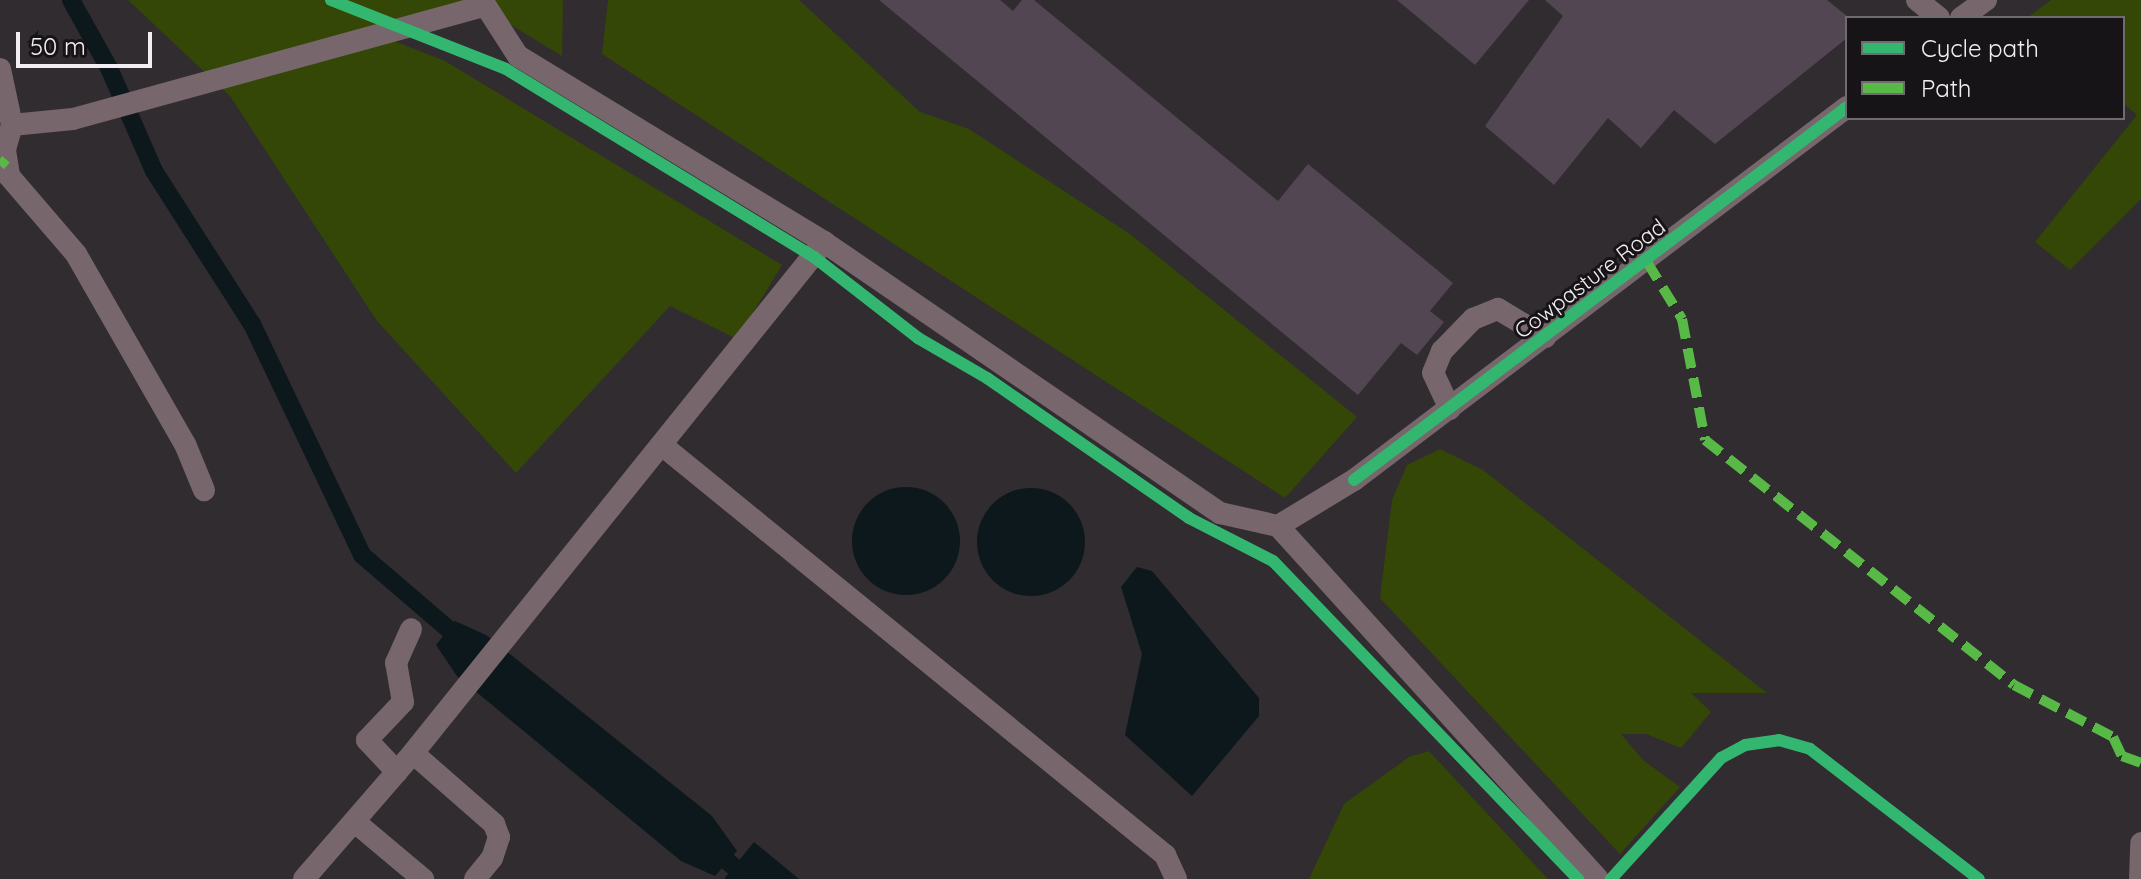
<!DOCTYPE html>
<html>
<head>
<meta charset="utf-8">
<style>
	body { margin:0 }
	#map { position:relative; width:2141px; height:879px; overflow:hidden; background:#302c30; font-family:Quicksand,sans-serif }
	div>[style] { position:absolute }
	.green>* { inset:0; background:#344706 }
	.water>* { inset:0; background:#0c181c }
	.round { border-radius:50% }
	.canal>* { height:18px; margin:-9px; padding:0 9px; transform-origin:9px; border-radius:9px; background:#0c181c }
	.building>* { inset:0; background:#524653 }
	.minor>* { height:22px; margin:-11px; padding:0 11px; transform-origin:11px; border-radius:11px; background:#77666b }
	.quiet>* { height:10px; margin-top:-5px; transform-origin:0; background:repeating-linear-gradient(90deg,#58b947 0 20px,transparent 0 30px) }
	.cycleway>* { height:12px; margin:-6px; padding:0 6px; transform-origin:6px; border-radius:6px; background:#33b770 }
	span { translate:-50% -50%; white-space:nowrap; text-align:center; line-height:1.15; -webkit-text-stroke:6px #171418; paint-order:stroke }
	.street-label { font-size:22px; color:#f2edf2 }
	.legend { position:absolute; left:1845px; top:16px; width:280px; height:104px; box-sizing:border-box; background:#171418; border:2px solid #6f6b6f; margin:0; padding:10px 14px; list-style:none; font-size:24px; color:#f2edf2 }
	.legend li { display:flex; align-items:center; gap:16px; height:40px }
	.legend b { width:40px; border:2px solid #6f6b6f }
	.scale { position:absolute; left:16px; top:32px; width:136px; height:36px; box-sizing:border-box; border:4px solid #f2edf2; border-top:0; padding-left:10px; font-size:24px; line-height:28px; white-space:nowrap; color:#f2edf2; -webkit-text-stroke:6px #171418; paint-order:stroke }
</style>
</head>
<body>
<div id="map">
	<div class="green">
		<i style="clip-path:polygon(128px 0,563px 0,562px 56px,470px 0,371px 32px,445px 61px,782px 265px,737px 339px,670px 306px,516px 473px,377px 321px,230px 96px)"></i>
		<i style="clip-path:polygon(608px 0,799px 0,920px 112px,969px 129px,1130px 234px,1357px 417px,1285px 498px,602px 54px)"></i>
		<i style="clip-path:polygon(2051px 0,2141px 0,2141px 199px,2070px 270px,2035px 242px,2137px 115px,2123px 103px,2123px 18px,2027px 18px)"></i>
		<i style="clip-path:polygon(1440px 449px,1483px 470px,1767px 693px,1691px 693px,1711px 712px,1681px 748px,1646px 734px,1621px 734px,1643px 760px,1680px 787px,1620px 854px,1380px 598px,1392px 500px,1407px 465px)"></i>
		<i style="clip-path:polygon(1429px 751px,1548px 879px,1309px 879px,1344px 804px,1409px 757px)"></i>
	</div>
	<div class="water">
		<i class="round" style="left:852px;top:487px;width:108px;height:108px"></i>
		<i class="round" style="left:977px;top:488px;width:108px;height:108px"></i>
		<i style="clip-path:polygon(1137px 567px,1152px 571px,1259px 698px,1259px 716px,1192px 796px,1125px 735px,1142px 654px,1121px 587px)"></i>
		<i style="clip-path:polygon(455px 621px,486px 635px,712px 816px,737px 851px,715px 876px,681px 861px,457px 676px,436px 645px)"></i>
		<i style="clip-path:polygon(754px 842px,799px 879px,724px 879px)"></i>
	</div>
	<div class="canal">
		<i style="left:71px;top:0;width:78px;rotate:60.8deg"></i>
		<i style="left:109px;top:68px;width:112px;rotate:66.4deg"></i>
		<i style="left:154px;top:171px;width:182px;rotate:57.4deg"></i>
		<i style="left:252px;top:324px;width:256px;rotate:64.5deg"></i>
		<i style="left:362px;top:555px;width:138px;rotate:40.6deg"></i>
		<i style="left:708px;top:845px;width:34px;rotate:40deg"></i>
	</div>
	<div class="building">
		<i style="clip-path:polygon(879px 0,1000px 0,1013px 11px,1022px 0,1034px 0,1278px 201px,1308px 164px,1453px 283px,1430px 311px,1444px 322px,1417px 355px,1401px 343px,1358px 395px)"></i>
		<i style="clip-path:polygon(1397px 0,1529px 0,1475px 65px)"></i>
		<i style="clip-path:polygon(1545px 0,1827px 0,1847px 16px,1847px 38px,1715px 144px,1674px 110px,1641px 148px,1608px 118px,1554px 185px,1485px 126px,1563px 16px)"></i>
	</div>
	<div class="minor">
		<i style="left:482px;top:0;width:67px;rotate:57.3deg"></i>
		<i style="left:518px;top:56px;width:358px;rotate:31.3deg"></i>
		<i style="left:824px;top:242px;width:480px;rotate:34.4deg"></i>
		<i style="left:1220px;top:513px;width:59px;rotate:12.6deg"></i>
		<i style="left:1278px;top:526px;width:89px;rotate:-31.2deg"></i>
		<i style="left:1354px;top:480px;width:618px;rotate:-37.11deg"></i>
		<i style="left:1917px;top:0;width:28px;rotate:39deg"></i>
		<i style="left:1961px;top:18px;width:31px;rotate:-36deg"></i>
		<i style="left:0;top:69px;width:57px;rotate:77.9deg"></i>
		<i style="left:12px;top:125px;width:26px;rotate:106deg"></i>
		<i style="left:5px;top:150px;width:26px;rotate:81deg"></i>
		<i style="left:9px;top:176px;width:103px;rotate:49.3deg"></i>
		<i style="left:76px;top:254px;width:219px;rotate:60.2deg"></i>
		<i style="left:185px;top:444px;width:50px;rotate:67.6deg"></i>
		<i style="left:12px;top:125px;width:61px;rotate:-5.6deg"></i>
		<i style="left:73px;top:119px;width:426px;rotate:-15.4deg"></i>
		<i style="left:1450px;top:409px;width:40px;rotate:-115deg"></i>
		<i style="left:1433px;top:373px;width:24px;rotate:-68deg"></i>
		<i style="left:1442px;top:351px;width:45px;rotate:-45.9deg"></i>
		<i style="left:1473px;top:319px;width:27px;rotate:-22deg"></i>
		<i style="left:1498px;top:309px;width:55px;rotate:30.8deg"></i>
		<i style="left:663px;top:446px;width:648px;rotate:39.17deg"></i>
		<i style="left:1165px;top:855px;width:26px;rotate:65deg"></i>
		<i style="left:1278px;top:526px;width:476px;rotate:47.8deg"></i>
		<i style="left:413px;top:753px;width:108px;rotate:41.2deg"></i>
		<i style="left:494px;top:824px;width:14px;rotate:69deg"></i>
		<i style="left:499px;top:837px;width:22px;rotate:108deg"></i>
		<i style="left:492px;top:858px;width:27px;rotate:129deg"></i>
		<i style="left:397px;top:772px;width:44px;rotate:-133.2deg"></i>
		<i style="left:367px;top:740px;width:52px;rotate:-46.5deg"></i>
		<i style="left:403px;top:702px;width:40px;rotate:-100deg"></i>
		<i style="left:396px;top:663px;width:37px;rotate:-66deg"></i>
		<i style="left:355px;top:822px;width:89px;rotate:40deg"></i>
		<i style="left:304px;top:879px;width:167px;rotate:-49.1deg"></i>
		<i style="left:413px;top:753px;width:656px;rotate:-51.19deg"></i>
		<i style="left:2140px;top:879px;width:36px;rotate:-88deg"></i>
	</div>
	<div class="quiet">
		<i style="left:0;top:166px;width:9px;rotate:-49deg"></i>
		<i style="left:1647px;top:262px;width:67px;rotate:58.4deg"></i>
		<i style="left:1682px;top:319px;width:123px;rotate:79.2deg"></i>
		<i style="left:1705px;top:440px;width:394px;rotate:38.4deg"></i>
		<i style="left:2014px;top:685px;width:112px;rotate:27.7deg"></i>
		<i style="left:2113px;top:737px;width:21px;rotate:65deg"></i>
		<i style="left:2122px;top:756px;width:20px;rotate:20deg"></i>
	</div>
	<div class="cycleway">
		<i style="left:331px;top:0;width:188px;rotate:21.5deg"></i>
		<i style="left:506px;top:69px;width:361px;rotate:31.4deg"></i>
		<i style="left:814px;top:257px;width:132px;rotate:37.9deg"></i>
		<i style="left:918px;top:338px;width:80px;rotate:30.1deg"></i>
		<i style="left:987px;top:378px;width:246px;rotate:34.7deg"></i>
		<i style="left:1189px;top:518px;width:94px;rotate:27.1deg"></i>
		<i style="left:1273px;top:561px;width:441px;rotate:46.2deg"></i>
		<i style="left:1354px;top:480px;width:618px;rotate:-37.11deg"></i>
		<i style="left:1611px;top:879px;width:164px;rotate:-47.7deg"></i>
		<i style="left:1721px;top:758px;width:27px;rotate:-28deg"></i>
		<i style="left:1745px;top:745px;width:34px;rotate:-8deg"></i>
		<i style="left:1779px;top:740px;width:32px;rotate:16deg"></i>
		<i style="left:1810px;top:749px;width:213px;rotate:37.6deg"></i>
	</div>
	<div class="street-label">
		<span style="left:1590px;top:279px;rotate:-37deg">Cowpasture Road</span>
	</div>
	<ul class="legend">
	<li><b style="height:10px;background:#33b770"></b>Cycle path</li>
	<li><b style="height:10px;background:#58b947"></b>Path</li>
	</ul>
	<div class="scale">50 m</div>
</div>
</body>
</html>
